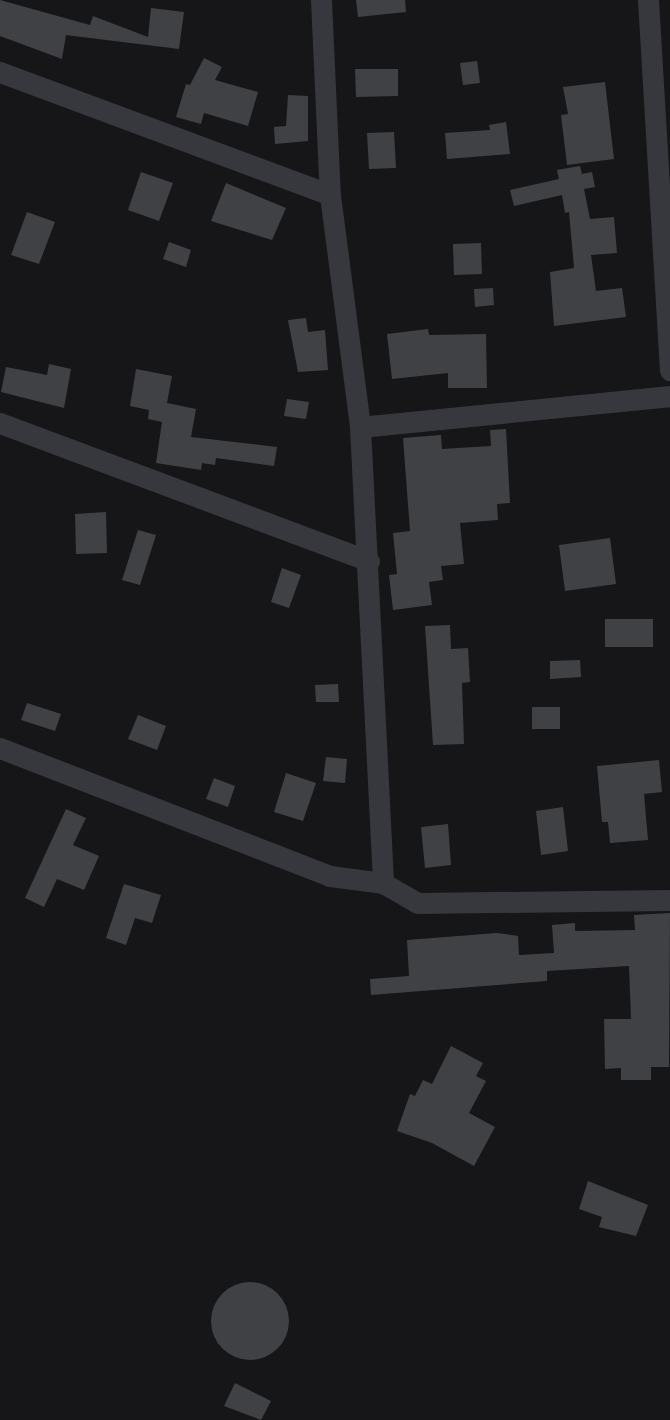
<!DOCTYPE html>
<html>
<head>
<meta charset="utf-8">
<style>
	body { margin:0 }
	#map { position:relative; width:670px; height:1420px; overflow:hidden; background:#161618; font-family:Arial,sans-serif }
	div>[style] { position:absolute }
	.building>* { inset:0; background:#404145 }
	.round { border-radius:50% }
	.street>* { height:21px; margin:-10.5px; padding:0 10.5px; transform-origin:10.5px; border-radius:10.5px; background:#37383d }
	span { translate:-50% -50%; white-space:nowrap; text-align:center; line-height:1.15; -webkit-text-stroke:6px #111113; paint-order:stroke }
</style>
</head>
<body>
<div id="map">
	<div class="building">
		<i style="clip-path:polygon(0 0,90px 25px,93px 16px,148px 37px,151px 8px,184px 12px,179px 49px,66px 35px,62px 59px,0 36px)"></i>
		<i style="clip-path:polygon(356px 0,405px 0,406px 12px,358px 17px)"></i>
		<i style="clip-path:polygon(204px 58px,222px 67px,215px 80px,258px 92px,248px 126px,204px 113px,201px 124px,176px 117px,186px 84px,190px 85px)"></i>
		<i style="clip-path:polygon(477px 61px,480px 83px,463px 85px,460px 63px)"></i>
		<i style="clip-path:polygon(355px 69px,398px 69px,398px 96px,356px 97px)"></i>
		<i style="clip-path:polygon(605px 82px,614px 159px,567px 165px,561px 115px,568px 114px,563px 87px)"></i>
		<i style="clip-path:polygon(288px 95px,308px 96px,308px 141px,275px 144px,274px 127px,286px 126px)"></i>
		<i style="clip-path:polygon(506px 122px,510px 154px,447px 159px,445px 133px,490px 130px,489px 125px)"></i>
		<i style="clip-path:polygon(394px 132px,396px 168px,369px 169px,367px 133px)"></i>
		<i style="clip-path:polygon(580px 166px,582px 174px,592px 172px,595px 187px,584px 189px,590px 219px,614px 217px,617px 253px,591px 255px,596px 291px,622px 288px,626px 317px,554px 326px,550px 272px,574px 268px,569px 212px,565px 213px,562px 195px,514px 206px,510px 190px,559px 179px,557px 170px)"></i>
		<i style="clip-path:polygon(141px 172px,173px 183px,159px 221px,128px 210px)"></i>
		<i style="clip-path:polygon(226px 183px,286px 208px,272px 240px,211px 221px)"></i>
		<i style="clip-path:polygon(27px 212px,55px 222px,39px 264px,11px 255px)"></i>
		<i style="clip-path:polygon(169px 242px,191px 250px,186px 267px,163px 259px)"></i>
		<i style="clip-path:polygon(481px 243px,482px 274px,454px 275px,453px 244px)"></i>
		<i style="clip-path:polygon(493px 288px,494px 305px,475px 307px,474px 289px)"></i>
		<i style="clip-path:polygon(306px 318px,308px 332px,325px 330px,328px 370px,298px 372px,288px 320px)"></i>
		<i style="clip-path:polygon(428px 329px,429px 335px,486px 334px,487px 388px,448px 388px,448px 373px,392px 379px,387px 334px)"></i>
		<i style="clip-path:polygon(49px 364px,71px 369px,64px 408px,1px 392px,6px 367px,47px 375px)"></i>
		<i style="clip-path:polygon(136px 369px,172px 376px,167px 403px,196px 409px,191px 437px,277px 447px,274px 466px,216px 458px,215px 465px,202px 463px,201px 470px,156px 463px,162px 422px,148px 419px,149px 410px,130px 406px)"></i>
		<i style="clip-path:polygon(287px 399px,309px 402px,306px 419px,284px 416px)"></i>
		<i style="clip-path:polygon(506px 429px,510px 503px,497px 504px,498px 520px,460px 523px,464px 564px,441px 566px,443px 580px,429px 582px,432px 605px,393px 610px,389px 575px,397px 574px,393px 533px,410px 531px,403px 438px,441px 435px,442px 449px,491px 446px,490px 430px)"></i>
		<i style="clip-path:polygon(106px 512px,107px 553px,76px 554px,75px 514px)"></i>
		<i style="clip-path:polygon(138px 530px,156px 535px,140px 585px,122px 580px)"></i>
		<i style="clip-path:polygon(610px 538px,616px 584px,565px 591px,559px 545px)"></i>
		<i style="clip-path:polygon(282px 568px,301px 575px,289px 608px,271px 602px)"></i>
		<i style="clip-path:polygon(605px 619px,653px 619px,653px 647px,605px 647px)"></i>
		<i style="clip-path:polygon(450px 625px,451px 649px,468px 648px,470px 682px,462px 683px,464px 744px,433px 745px,425px 626px)"></i>
		<i style="clip-path:polygon(580px 660px,581px 677px,550px 679px,550px 661px)"></i>
		<i style="clip-path:polygon(338px 684px,339px 702px,316px 702px,315px 685px)"></i>
		<i style="clip-path:polygon(27px 703px,61px 714px,55px 731px,21px 720px)"></i>
		<i style="clip-path:polygon(532px 707px,560px 707px,560px 729px,532px 729px)"></i>
		<i style="clip-path:polygon(138px 715px,166px 726px,157px 750px,128px 739px)"></i>
		<i style="clip-path:polygon(326px 757px,347px 759px,345px 783px,323px 781px)"></i>
		<i style="clip-path:polygon(659px 760px,662px 792px,644px 794px,648px 840px,610px 843px,608px 822px,602px 822px,597px 766px)"></i>
		<i style="clip-path:polygon(286px 773px,316px 783px,303px 821px,274px 812px)"></i>
		<i style="clip-path:polygon(214px 778px,235px 786px,228px 807px,206px 799px)"></i>
		<i style="clip-path:polygon(563px 807px,568px 851px,541px 855px,536px 811px)"></i>
		<i style="clip-path:polygon(66px 809px,86px 818px,73px 845px,99px 856px,84px 890px,57px 879px,44px 907px,25px 898px)"></i>
		<i style="clip-path:polygon(448px 824px,451px 865px,425px 868px,421px 827px)"></i>
		<i style="clip-path:polygon(124px 884px,161px 895px,152px 923px,135px 918px,126px 945px,106px 938px)"></i>
		<i style="clip-path:polygon(670px 913px,669px 1067px,651px 1067px,651px 1080px,621px 1080px,621px 1068px,605px 1069px,604px 1019px,631px 1019px,629px 966px,547px 971px,547px 981px,371px 995px,370px 979px,409px 976px,407px 940px,497px 933px,518px 936px,519px 955px,554px 953px,552px 925px,575px 923px,575px 931px,635px 930px,634px 915px)"></i>
		<i style="clip-path:polygon(451px 1046px,483px 1063px,476px 1076px,486px 1081px,469px 1113px,495px 1127px,474px 1166px,432px 1143px,397px 1131px,410px 1094px,415px 1096px,423px 1080px,432px 1084px)"></i>
		<i style="clip-path:polygon(588px 1181px,648px 1205px,636px 1236px,599px 1227px,602px 1217px,579px 1209px)"></i>
		<i class="round" style="left:211px;top:1282px;width:78px;height:78px"></i>
		<i style="clip-path:polygon(235px 1383px,271px 1401px,261px 1420px,224px 1406px)"></i>
	</div>
	<div class="street">
		<i style="left:321px;top:0;width:195px;rotate:87.4deg"></i>
		<i style="left:330px;top:195px;width:234px;rotate:82.6deg"></i>
		<i style="left:360px;top:427px;width:457px;rotate:87.1deg"></i>
		<i style="left:648px;top:0;width:371px;rotate:86.6deg"></i>
		<i style="left:0;top:72px;width:352px;rotate:20.4deg"></i>
		<i style="left:0;top:423px;width:394px;rotate:20.5deg"></i>
		<i style="left:360px;top:427px;width:312px;rotate:-5.7deg"></i>
		<i style="left:0;top:748px;width:354px;rotate:21.2deg"></i>
		<i style="left:330px;top:876px;width:53px;rotate:7.5deg"></i>
		<i style="left:383px;top:883px;width:39px;rotate:30deg"></i>
		<i style="left:417px;top:903px;width:253px;rotate:-0.7deg"></i>
	</div>
</div>
</body>
</html>
